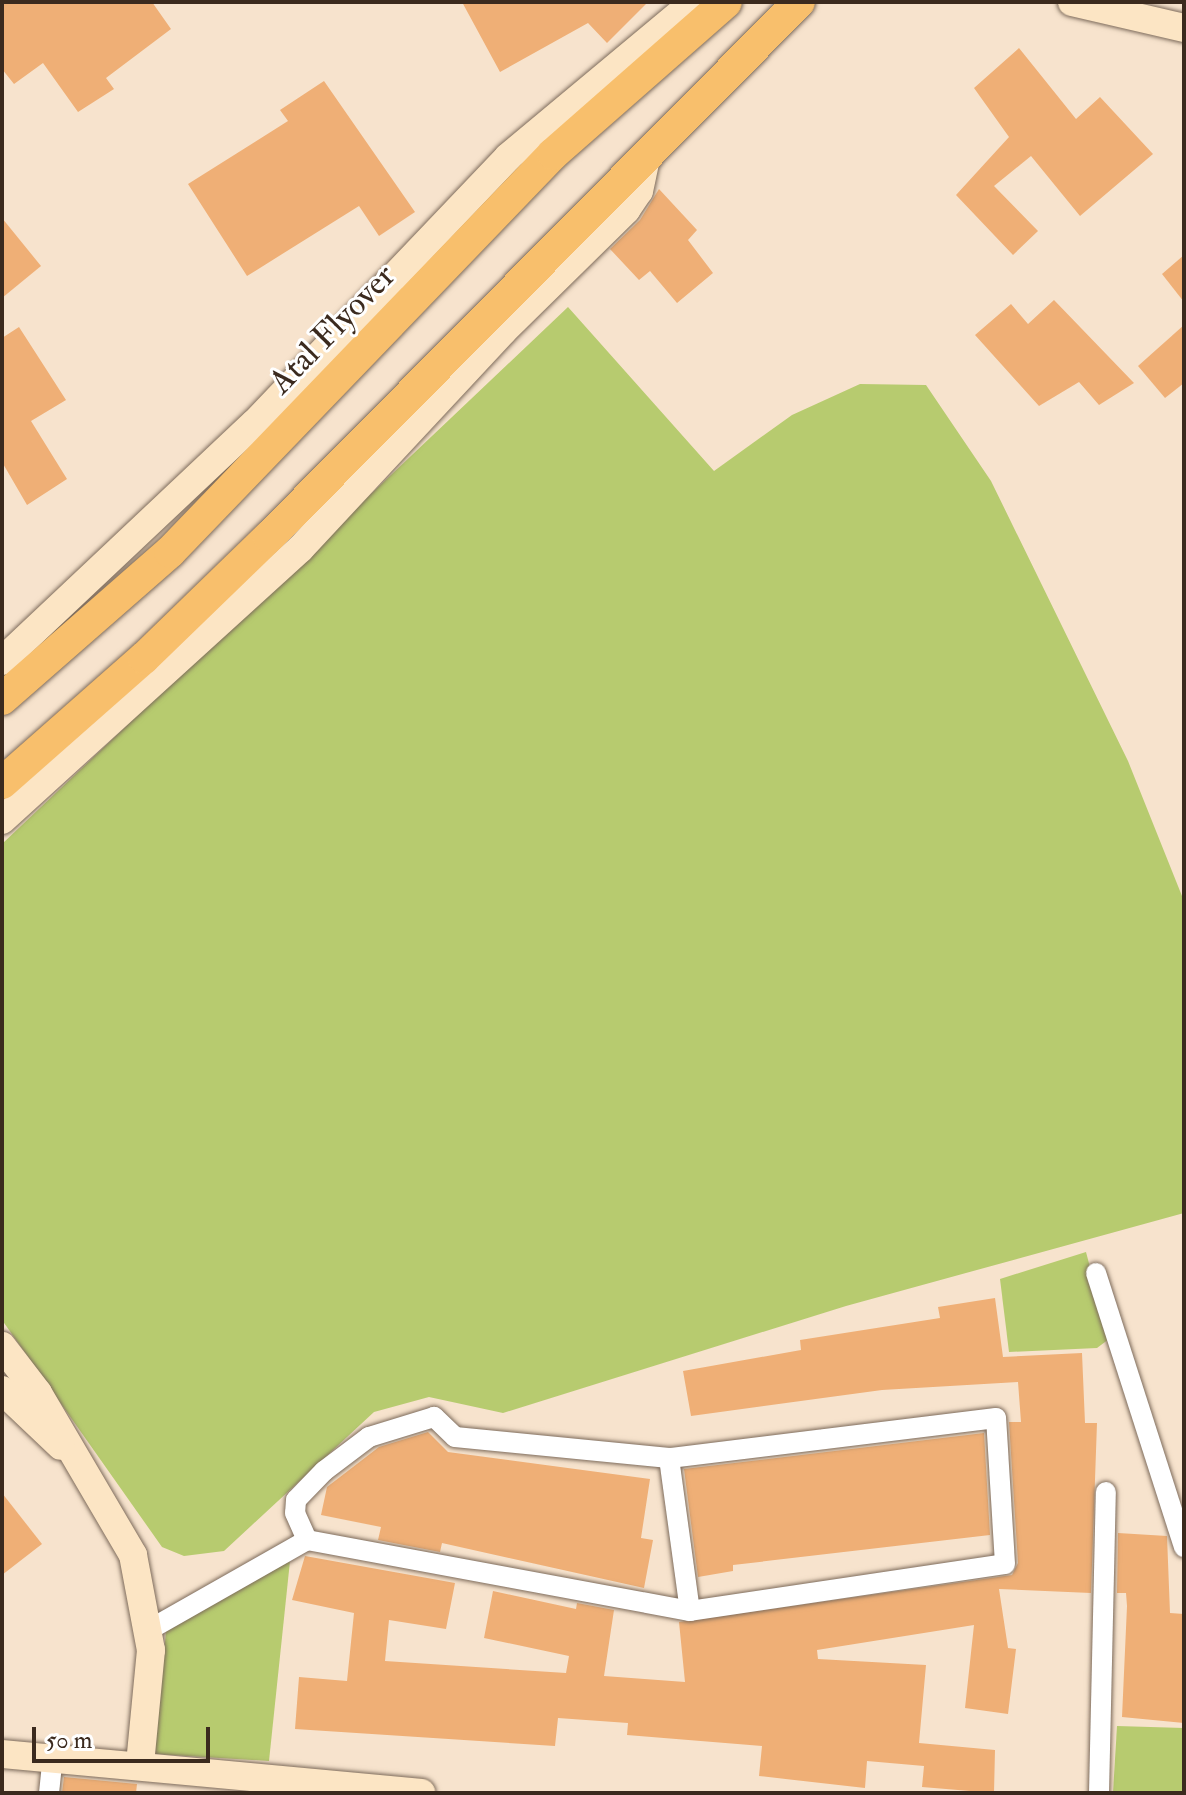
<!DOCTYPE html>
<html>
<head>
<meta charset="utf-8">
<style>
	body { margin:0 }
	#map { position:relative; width:1186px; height:1795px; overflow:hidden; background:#f7e3cd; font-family:"IM FELL Double Pica",serif }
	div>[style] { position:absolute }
	.green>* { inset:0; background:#b7cb6f }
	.building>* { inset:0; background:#efaf76 }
	.roads { filter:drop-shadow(0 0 2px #7d6b5b) drop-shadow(0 0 2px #7d6b5b) }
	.street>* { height:20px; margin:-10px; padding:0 10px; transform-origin:10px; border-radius:10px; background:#fff }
	.secondary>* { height:28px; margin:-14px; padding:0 14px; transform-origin:14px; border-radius:14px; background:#fce5c4 }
	.primary>* { height:32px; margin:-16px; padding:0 16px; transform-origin:16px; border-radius:16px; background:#f8bf6c }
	span { translate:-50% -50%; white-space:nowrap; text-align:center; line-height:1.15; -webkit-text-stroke:6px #fff; paint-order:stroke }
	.street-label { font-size:34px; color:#3b2a1e }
	.frame { position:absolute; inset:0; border:4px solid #3b2a1e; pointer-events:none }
	.scale { position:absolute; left:32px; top:1727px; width:178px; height:36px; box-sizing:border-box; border:4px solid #3b2a1e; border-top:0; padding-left:10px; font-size:24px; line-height:28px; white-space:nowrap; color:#3b2a1e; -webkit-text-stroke:6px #fff; paint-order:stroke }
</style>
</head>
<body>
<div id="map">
	<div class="green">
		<i style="clip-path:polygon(568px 307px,714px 471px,792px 415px,860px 384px,926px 385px,991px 481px,1128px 761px,1184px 901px,1184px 1213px,846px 1306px,503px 1413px,429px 1397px,374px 1412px,224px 1551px,184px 1556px,162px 1547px,2px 1320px,2px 844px)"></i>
		<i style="clip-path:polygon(1086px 1252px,1109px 1339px,1097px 1348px,1009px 1352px,1000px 1279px)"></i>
		<i style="clip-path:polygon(290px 1561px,269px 1761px,155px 1754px,166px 1631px)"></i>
		<i style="clip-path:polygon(1117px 1726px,1184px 1728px,1184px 1793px,1113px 1793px)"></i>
	</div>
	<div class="building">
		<i style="clip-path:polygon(2px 2px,152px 2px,171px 29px,106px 78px,114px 89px,78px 112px,43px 63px,14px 84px,2px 69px)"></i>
		<i style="clip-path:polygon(462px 2px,648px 2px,607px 43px,588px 23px,500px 72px)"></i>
		<i style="clip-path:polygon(1019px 48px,1076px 119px,1100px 97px,1153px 154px,1080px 216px,1031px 156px,994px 186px,1038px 231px,1013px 255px,956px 195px,1009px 137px,974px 88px)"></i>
		<i style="clip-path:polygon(324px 81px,415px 212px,379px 236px,359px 206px,247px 276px,188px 184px,288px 121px,280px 110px)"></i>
		<i style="clip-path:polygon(659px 189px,697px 230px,688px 240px,713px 273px,677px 303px,650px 271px,639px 280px,610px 249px,640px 220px)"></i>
		<i style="clip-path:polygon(2px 218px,41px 266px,2px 298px)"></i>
		<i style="clip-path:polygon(1184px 255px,1184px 302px,1162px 274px)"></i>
		<i style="clip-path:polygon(1054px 300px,1134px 383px,1099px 405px,1079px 382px,1039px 406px,975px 335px,1011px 304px,1028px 324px)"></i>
		<i style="clip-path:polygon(1184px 325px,1184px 383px,1165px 398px,1138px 366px)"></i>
		<i style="clip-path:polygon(19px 327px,66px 400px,31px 421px,67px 479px,27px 505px,2px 462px,2px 338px)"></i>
		<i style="clip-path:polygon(995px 1298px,1003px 1357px,1082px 1353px,1085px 1423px,1097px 1423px,1091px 1593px,999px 1589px,1008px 1648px,1016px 1649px,1008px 1714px,965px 1708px,974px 1625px,817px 1650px,818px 1659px,926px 1665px,919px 1743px,995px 1750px,994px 1793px,922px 1787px,924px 1766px,867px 1761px,865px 1788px,759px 1776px,762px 1746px,627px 1735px,628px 1723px,558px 1718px,555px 1746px,295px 1729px,299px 1677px,347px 1681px,354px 1613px,292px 1600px,305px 1556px,455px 1583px,446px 1629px,389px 1620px,385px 1661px,566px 1673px,569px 1656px,484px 1638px,493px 1591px,576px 1609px,577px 1603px,614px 1610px,604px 1676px,685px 1682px,679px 1622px,1012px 1575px,1018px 1563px,1009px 1422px,1021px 1422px,1018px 1382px,882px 1390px,691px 1416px,683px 1371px,801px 1350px,800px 1340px,940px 1318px,938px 1307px)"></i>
		<i style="clip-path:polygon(428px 1432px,448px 1452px,650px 1479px,641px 1538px,653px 1540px,644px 1588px,442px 1543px,440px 1552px,378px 1540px,381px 1527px,321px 1515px,327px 1487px,379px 1447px)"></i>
		<i style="clip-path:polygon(984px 1433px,990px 1535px,733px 1565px,733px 1571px,698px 1577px,684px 1469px)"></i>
		<i style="clip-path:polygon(2px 1493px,42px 1544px,2px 1575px)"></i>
		<i style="clip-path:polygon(1118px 1533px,1167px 1536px,1170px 1613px,1184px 1614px,1184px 1723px,1122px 1717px,1127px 1606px,1126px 1593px,1117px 1593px)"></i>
		<i style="clip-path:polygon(64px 1777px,137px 1784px,136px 1793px,62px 1793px)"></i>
	</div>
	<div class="roads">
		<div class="street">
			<i style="left:1096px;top:1273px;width:288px;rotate:72.2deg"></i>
			<i style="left:669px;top:1458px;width:154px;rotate:82.2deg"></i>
			<i style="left:147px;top:1631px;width:184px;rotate:-29.6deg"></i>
			<i style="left:307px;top:1540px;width:390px;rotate:10.5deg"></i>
			<i style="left:690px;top:1611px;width:318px;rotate:-8.5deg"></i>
			<i style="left:1005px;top:1564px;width:146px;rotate:-93.5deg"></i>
			<i style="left:996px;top:1418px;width:329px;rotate:173deg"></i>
			<i style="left:669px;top:1458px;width:215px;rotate:-174.4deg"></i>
			<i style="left:455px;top:1437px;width:29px;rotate:-136deg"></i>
			<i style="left:434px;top:1417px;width:68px;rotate:162.9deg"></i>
			<i style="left:369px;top:1437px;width:56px;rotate:142.9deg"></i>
			<i style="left:324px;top:1471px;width:40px;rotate:134deg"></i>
			<i style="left:296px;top:1500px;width:13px;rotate:94deg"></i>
			<i style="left:295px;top:1513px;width:30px;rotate:66deg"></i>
			<i style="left:49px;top:1793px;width:36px;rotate:-84deg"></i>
			<i style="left:1099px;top:1793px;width:301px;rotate:-88.7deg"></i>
		</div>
		<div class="secondary">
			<i style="left:1072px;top:2px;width:115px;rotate:13.1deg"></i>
			<i style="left:2px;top:661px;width:347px;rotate:-43.3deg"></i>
			<i style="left:255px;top:423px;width:367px;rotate:-46.4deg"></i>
			<i style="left:508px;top:157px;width:228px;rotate:-39.8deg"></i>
			<i style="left:683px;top:11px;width:33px"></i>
			<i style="left:2px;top:820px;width:403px;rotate:-42.3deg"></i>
			<i style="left:300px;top:549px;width:298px;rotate:-47deg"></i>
			<i style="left:503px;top:331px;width:173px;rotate:-44.5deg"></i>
			<i style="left:626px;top:210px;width:23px;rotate:-56deg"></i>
			<i style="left:639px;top:191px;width:33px;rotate:-78deg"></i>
			<i style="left:2px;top:1346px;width:59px;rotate:52.5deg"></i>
			<i style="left:38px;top:1393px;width:188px;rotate:59.6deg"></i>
			<i style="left:133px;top:1555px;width:97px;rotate:79.3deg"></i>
			<i style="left:151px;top:1650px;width:116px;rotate:95.5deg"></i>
			<i style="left:2px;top:1390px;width:81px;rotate:43.5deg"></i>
			<i style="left:2px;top:1754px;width:421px;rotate:5.3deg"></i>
		</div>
		<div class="primary">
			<i style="left:2px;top:699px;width:223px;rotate:-41.2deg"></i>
			<i style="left:170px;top:552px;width:552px;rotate:-46.1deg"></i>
			<i style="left:553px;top:154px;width:230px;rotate:-41.3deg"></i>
			<i style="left:2px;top:783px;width:189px;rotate:-41.4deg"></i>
			<i style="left:144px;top:658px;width:174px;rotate:-44.1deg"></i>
			<i style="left:269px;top:537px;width:753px;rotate:-45.27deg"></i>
		</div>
	</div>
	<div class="street-label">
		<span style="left:332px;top:329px;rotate:-46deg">Atal Flyover</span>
	</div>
	<div class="frame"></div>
	<div class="scale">50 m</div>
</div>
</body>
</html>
